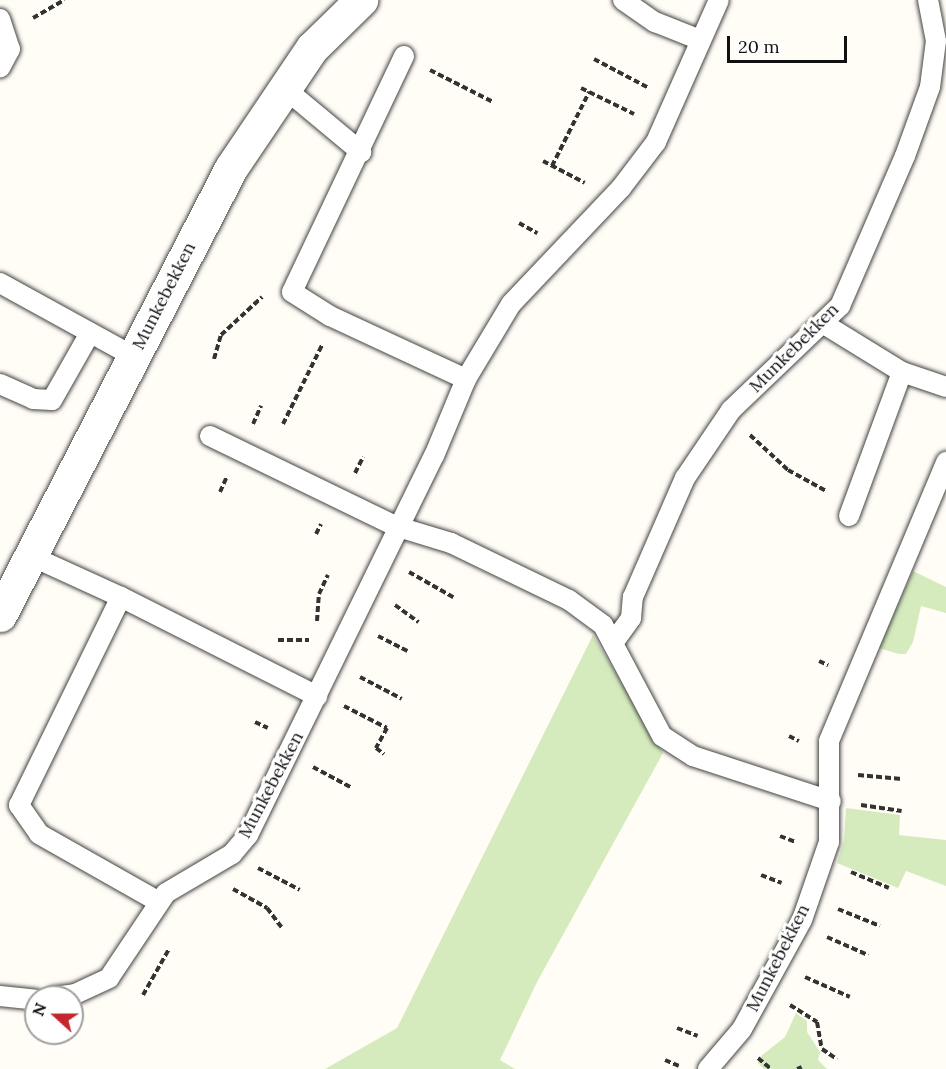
<!DOCTYPE html>
<html>
<head>
<meta charset="utf-8">
<style>
	body { margin:0 }
	#map { position:relative; width:946px; height:1069px; overflow:hidden; background:#fffdf5; font-family:Lora,serif }
	div>[style] { position:absolute }
	.green>* { inset:0; background:#d5ebbd }
	.path>* { height:4px; margin-top:-2px; transform-origin:0; background:repeating-linear-gradient(90deg,#333 0 6px,transparent 0 9px) }
	.roads { filter:drop-shadow(0 0 2px #444) drop-shadow(0 0 2px #444) }
	.service>* { height:20px; margin:-10px; padding:0 10px; transform-origin:10px; border-radius:10px; background:#fff }
	.minor>* { height:33px; margin:-16.5px; padding:0 16.5px; transform-origin:16.5px; border-radius:16.5px; background:#fff }
	span { translate:-50% -50%; white-space:nowrap; text-align:center; line-height:1.15; -webkit-text-stroke:6px #fff; paint-order:stroke }
	.street-label { font-size:18px; color:#111 }
	.north { position:absolute; left:24px; top:985px; width:60px; height:60px; box-sizing:border-box; background:#fff; border:2px solid #a0a0a0; border-radius:50%; rotate:291deg; font-size:16px; font-weight:700; line-height:24px; text-align:center; color:#111 }
	.north::after { content:''; display:block; margin:auto; width:21px; height:27px; background:#c4262e; clip-path:polygon(50% 0,100% 100%,50% 72%,0 100%) }
	.scale { position:absolute; left:727px; top:36px; width:120px; height:27px; box-sizing:border-box; border:3px solid #111; border-top:0; padding-left:8px; font-size:18px; line-height:21px; white-space:nowrap; color:#111; -webkit-text-stroke:4px #fff; paint-order:stroke }
</style>
</head>
<body>
<div id="map">
	<div class="green">
		<i style="clip-path:polygon(913px 571px,946px 587px,946px 613px,921px 606px,913px 642px,906px 654px,899px 654px,879px 648px)"></i>
		<i style="clip-path:polygon(593px 635px,663px 753px,537px 982px,500px 1060px,515px 1069px,325px 1069px,397px 1028px)"></i>
		<i style="clip-path:polygon(846px 808px,900px 815px,899px 835px,946px 840px,946px 886px,906px 871px,898px 888px,837px 863px,844px 841px)"></i>
		<i style="clip-path:polygon(796px 1013px,807px 1021px,807px 1032px,820px 1052px,818px 1060px,827px 1069px,764px 1069px,758px 1063px,761px 1056px,785px 1037px)"></i>
	</div>
	<div class="path">
		<i style="left:33px;top:18px;width:36px;rotate:-30deg"></i>
		<i style="left:594px;top:59px;width:62px;rotate:27.8deg"></i>
		<i style="left:430px;top:70px;width:71px;rotate:26.9deg"></i>
		<i style="left:581px;top:88px;width:59px;rotate:26.1deg"></i>
		<i style="left:543px;top:161px;width:47px;rotate:27.6deg"></i>
		<i style="left:552px;top:166px;width:83px;rotate:-63.4deg"></i>
		<i style="left:519px;top:223px;width:21px;rotate:29deg"></i>
		<i style="left:214px;top:359px;width:25px;rotate:-74deg"></i>
		<i style="left:221px;top:335px;width:56px;rotate:-42.8deg"></i>
		<i style="left:253px;top:424px;width:20px;rotate:-66deg"></i>
		<i style="left:283px;top:424px;width:88px;rotate:-63.7deg"></i>
		<i style="left:750px;top:435px;width:52px;rotate:42.6deg"></i>
		<i style="left:788px;top:470px;width:43px;rotate:28.9deg"></i>
		<i style="left:355px;top:473px;width:18px;rotate:-63deg"></i>
		<i style="left:220px;top:492px;width:17px;rotate:-66deg"></i>
		<i style="left:316px;top:534px;width:11px;rotate:-63deg"></i>
		<i style="left:409px;top:572px;width:51px;rotate:29.6deg"></i>
		<i style="left:395px;top:605px;width:29px;rotate:36deg"></i>
		<i style="left:317px;top:621px;width:27px;rotate:-86deg"></i>
		<i style="left:319px;top:594px;width:21px;rotate:-65deg"></i>
		<i style="left:378px;top:636px;width:33px;rotate:27deg"></i>
		<i style="left:278px;top:640px;width:31px"></i>
		<i style="left:819px;top:661px;width:10px;rotate:24deg"></i>
		<i style="left:360px;top:677px;width:47px;rotate:27.6deg"></i>
		<i style="left:344px;top:706px;width:48px;rotate:27.1deg"></i>
		<i style="left:387px;top:728px;width:23px;rotate:119deg"></i>
		<i style="left:376px;top:748px;width:10px;rotate:37deg"></i>
		<i style="left:255px;top:722px;width:14px;rotate:25deg"></i>
		<i style="left:789px;top:736px;width:11px;rotate:27deg"></i>
		<i style="left:313px;top:767px;width:44px;rotate:28.3deg"></i>
		<i style="left:858px;top:775px;width:44px;rotate:5.2deg"></i>
		<i style="left:861px;top:805px;width:41px;rotate:8.3deg"></i>
		<i style="left:780px;top:836px;width:17px;rotate:21deg"></i>
		<i style="left:258px;top:868px;width:47px;rotate:27.6deg"></i>
		<i style="left:851px;top:872px;width:41px;rotate:22.8deg"></i>
		<i style="left:761px;top:875px;width:22px;rotate:21deg"></i>
		<i style="left:233px;top:889px;width:39px;rotate:29deg"></i>
		<i style="left:267px;top:908px;width:26px;rotate:53deg"></i>
		<i style="left:838px;top:909px;width:45px;rotate:22deg"></i>
		<i style="left:827px;top:937px;width:45px;rotate:23.7deg"></i>
		<i style="left:805px;top:977px;width:49px;rotate:24deg"></i>
		<i style="left:143px;top:995px;width:53px;rotate:-60.5deg"></i>
		<i style="left:790px;top:1005px;width:32px;rotate:32deg"></i>
		<i style="left:817px;top:1022px;width:27px;rotate:80deg"></i>
		<i style="left:822px;top:1049px;width:18px;rotate:34deg"></i>
		<i style="left:677px;top:1028px;width:22px;rotate:21deg"></i>
		<i style="left:758px;top:1058px;width:17px;rotate:40deg"></i>
		<i style="left:665px;top:1060px;width:15px;rotate:23deg"></i>
		<i style="left:797px;top:1069px;width:5px;rotate:-22deg"></i>
	</div>
	<div class="roads">
		<div class="service">
			<i style="left:623px;top:0;width:39px;rotate:35deg"></i>
			<i style="left:655px;top:22px;width:46px;rotate:21.6deg"></i>
			<i style="left:0;top:19px;width:32px;rotate:72deg"></i>
			<i style="left:10px;top:49px;width:21px;rotate:118deg"></i>
			<i style="left:404px;top:56px;width:261px;rotate:115.4deg"></i>
			<i style="left:292px;top:292px;width:45px;rotate:32.3deg"></i>
			<i style="left:330px;top:316px;width:150px;rotate:24.9deg"></i>
			<i style="left:283px;top:87px;width:102px;rotate:39.8deg"></i>
			<i style="left:0;top:283px;width:152px;rotate:28.8deg"></i>
			<i style="left:824px;top:324px;width:92px;rotate:31.6deg"></i>
			<i style="left:902px;top:372px;width:46px;rotate:18.8deg"></i>
			<i style="left:0;top:384px;width:36px;rotate:24deg"></i>
			<i style="left:33px;top:399px;width:19px;rotate:3deg"></i>
			<i style="left:52px;top:400px;width:77px;rotate:-60.4deg"></i>
			<i style="left:210px;top:436px;width:206px;rotate:25.9deg"></i>
			<i style="left:395px;top:526px;width:59px;rotate:16.9deg"></i>
			<i style="left:451px;top:543px;width:131px;rotate:25.8deg"></i>
			<i style="left:569px;top:600px;width:42px;rotate:36.3deg"></i>
			<i style="left:603px;top:625px;width:126px;rotate:62deg"></i>
			<i style="left:662px;top:736px;width:37px;rotate:33deg"></i>
			<i style="left:693px;top:756px;width:145px;rotate:18.1deg"></i>
			<i style="left:849px;top:516px;width:153px;rotate:-69.8deg"></i>
			<i style="left:31px;top:556px;width:99px;rotate:24.5deg"></i>
			<i style="left:121px;top:597px;width:232px;rotate:116.1deg"></i>
			<i style="left:19px;top:805px;width:35px;rotate:55deg"></i>
			<i style="left:39px;top:834px;width:138px;rotate:29.5deg"></i>
			<i style="left:121px;top:597px;width:220px;rotate:26.8deg"></i>
			<i style="left:613px;top:643px;width:31px;rotate:-54deg"></i>
			<i style="left:631px;top:618px;width:21px;rotate:-85deg"></i>
			<i style="left:633px;top:597px;width:130px;rotate:-66.4deg"></i>
			<i style="left:685px;top:478px;width:82px;rotate:-55.9deg"></i>
			<i style="left:731px;top:410px;width:151px;rotate:-43.7deg"></i>
			<i style="left:840px;top:306px;width:163px;rotate:-66.6deg"></i>
			<i style="left:905px;top:156px;width:73px;rotate:-70.1deg"></i>
			<i style="left:930px;top:87px;width:46px;rotate:-82.6deg"></i>
			<i style="left:936px;top:41px;width:42px;rotate:-101deg"></i>
			<i style="left:0;top:996px;width:36px;rotate:6deg"></i>
			<i style="left:54px;top:997px;width:21px;rotate:-8deg"></i>
			<i style="left:75px;top:994px;width:38px;rotate:-25deg"></i>
			<i style="left:109px;top:978px;width:102px;rotate:-56.2deg"></i>
			<i style="left:166px;top:893px;width:77px;rotate:-30.6deg"></i>
			<i style="left:232px;top:854px;width:25px;rotate:-50deg"></i>
			<i style="left:248px;top:835px;width:422px;rotate:-63.9deg"></i>
			<i style="left:434px;top:456px;width:83px;rotate:-67.4deg"></i>
			<i style="left:466px;top:379px;width:87px;rotate:-59deg"></i>
			<i style="left:511px;top:304px;width:160px;rotate:-46.5deg"></i>
			<i style="left:621px;top:188px;width:58px;rotate:-52.7deg"></i>
			<i style="left:656px;top:142px;width:155px;rotate:-66.1deg"></i>
			<i style="left:708px;top:1069px;width:52px;rotate:-49.6deg"></i>
			<i style="left:742px;top:1029px;width:124px;rotate:-61.2deg"></i>
			<i style="left:802px;top:920px;width:83px;rotate:-70.9deg"></i>
			<i style="left:829px;top:842px;width:101px;rotate:-90deg"></i>
			<i style="left:829px;top:741px;width:303px;rotate:-67.2deg"></i>
		</div>
		<div class="minor">
			<i style="left:0;top:615px;width:503px;rotate:-62.67deg"></i>
			<i style="left:231px;top:168px;width:145px;rotate:-56deg"></i>
			<i style="left:312px;top:48px;width:69px;rotate:-44.4deg"></i>
		</div>
	</div>
	<div class="street-label">
		<span style="left:164px;top:296px;rotate:-63deg">Munkebekken</span>
		<span style="left:794px;top:348px;rotate:-45deg">Munkebekken</span>
		<span style="left:271px;top:785px;rotate:-62deg">Munkebekken</span>
		<span style="left:778px;top:958px;rotate:-63deg">Munkebekken</span>
	</div>
	<div class="north">N</div>
	<div class="scale">20 m</div>
</div>
</body>
</html>
